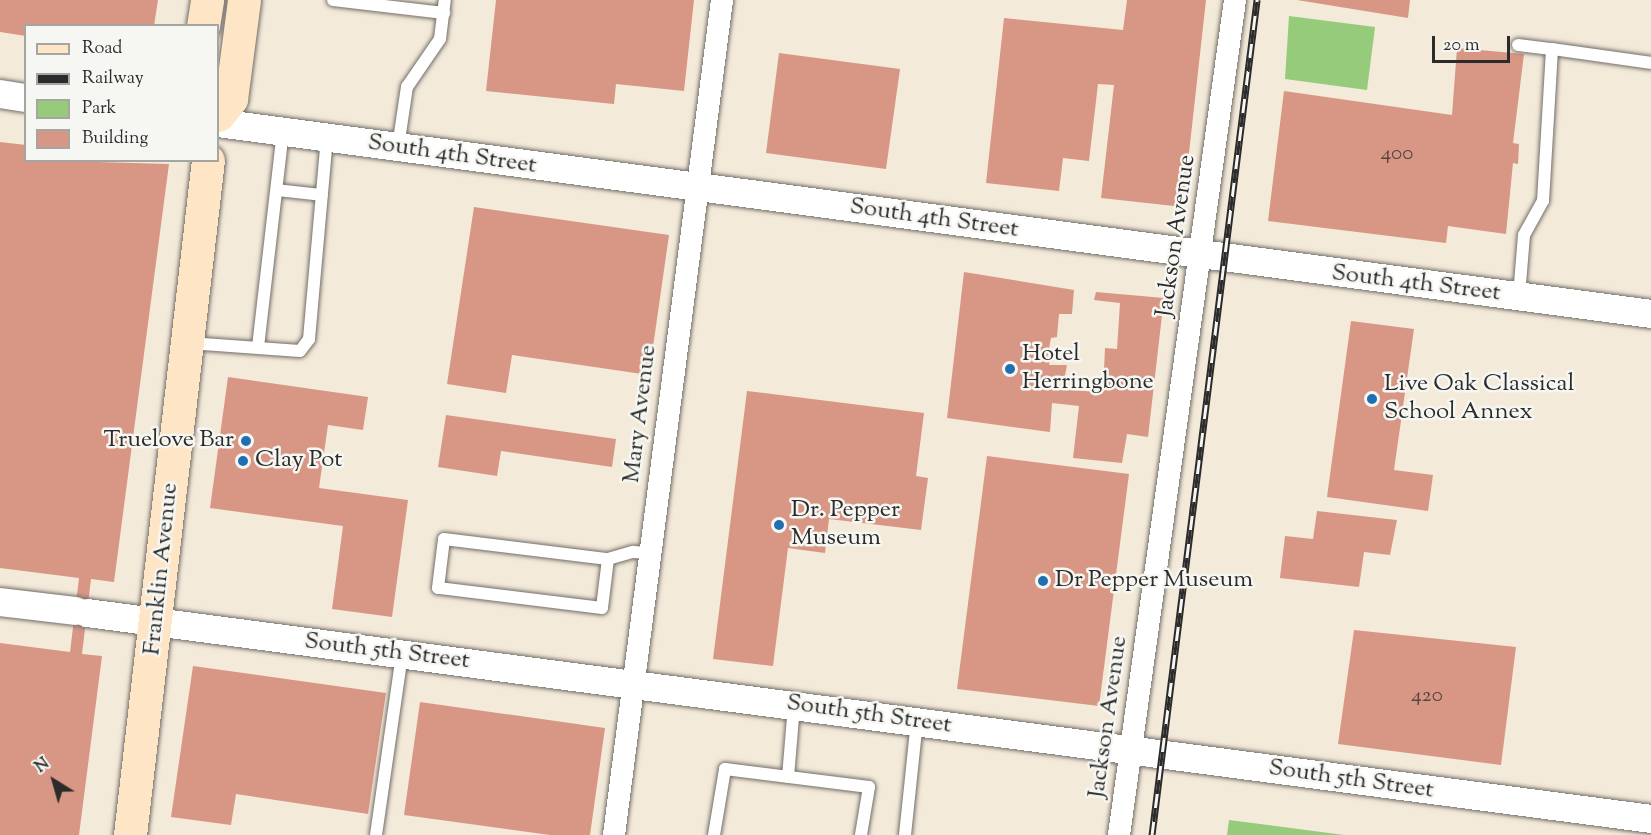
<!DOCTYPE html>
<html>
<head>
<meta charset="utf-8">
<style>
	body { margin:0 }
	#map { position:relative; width:1651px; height:835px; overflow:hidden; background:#f4eada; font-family:"Sorts Mill Goudy",serif }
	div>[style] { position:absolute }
	.green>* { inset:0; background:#96cb7c }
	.building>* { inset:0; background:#d89784 }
	.roads { filter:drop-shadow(0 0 2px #716e68) drop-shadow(0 0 2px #716e68) }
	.service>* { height:12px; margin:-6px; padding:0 6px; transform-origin:6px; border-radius:6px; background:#fff }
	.minor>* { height:22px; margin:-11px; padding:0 11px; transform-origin:11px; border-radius:11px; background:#fff }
	.tertiary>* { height:28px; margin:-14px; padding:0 14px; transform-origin:14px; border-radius:14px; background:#fff }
	.secondary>* { height:33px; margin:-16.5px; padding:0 16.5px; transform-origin:16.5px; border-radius:16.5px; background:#fde5c5 }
	.rail>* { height:7px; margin-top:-3.5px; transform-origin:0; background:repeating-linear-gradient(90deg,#f6f6f2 0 14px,#2b2b2b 0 28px); box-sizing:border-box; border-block:2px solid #2b2b2b }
	.dots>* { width:16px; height:16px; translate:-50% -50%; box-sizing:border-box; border:3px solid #f6f6f2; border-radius:50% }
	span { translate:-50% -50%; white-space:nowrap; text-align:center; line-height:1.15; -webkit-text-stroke:5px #f6f6f2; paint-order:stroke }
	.number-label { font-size:21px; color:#564641 }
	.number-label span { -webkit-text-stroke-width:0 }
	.street-label { font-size:24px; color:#2b2b2b }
	.poi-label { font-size:24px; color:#2b2b2b }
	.left { translate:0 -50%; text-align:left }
	.right { translate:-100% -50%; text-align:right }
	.legend { position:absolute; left:24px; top:24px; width:195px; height:138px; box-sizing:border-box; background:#f6f6f2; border:2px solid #a5a5a2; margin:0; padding:8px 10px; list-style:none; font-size:18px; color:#2b2b2b }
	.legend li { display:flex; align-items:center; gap:12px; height:30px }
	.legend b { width:30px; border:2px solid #a5a5a2 }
	.north { position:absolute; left:24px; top:751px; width:60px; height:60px; -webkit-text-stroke:4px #f6f6f2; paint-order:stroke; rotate:323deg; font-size:16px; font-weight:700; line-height:24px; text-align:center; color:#2b2b2b }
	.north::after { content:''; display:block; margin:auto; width:21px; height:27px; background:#2b2b2b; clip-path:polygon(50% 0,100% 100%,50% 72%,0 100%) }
	.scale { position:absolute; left:1432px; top:36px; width:78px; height:27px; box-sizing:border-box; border:3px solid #2b2b2b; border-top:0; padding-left:8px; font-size:18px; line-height:21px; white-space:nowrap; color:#2b2b2b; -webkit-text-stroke:4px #f6f6f2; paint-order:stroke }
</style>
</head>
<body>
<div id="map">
	<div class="green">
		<i style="clip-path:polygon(1289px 16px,1375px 27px,1367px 90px,1285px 79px)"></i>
		<i style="clip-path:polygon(1229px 820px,1344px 835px,1227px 835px)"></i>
	</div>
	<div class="building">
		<i style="clip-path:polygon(0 0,158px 0,154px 26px,26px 26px,26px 36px,0 32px)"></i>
		<i style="clip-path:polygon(496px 0,694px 0,684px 91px,616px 84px,614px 104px,486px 91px)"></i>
		<i style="clip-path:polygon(1127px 0,1206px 0,1183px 207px,1101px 198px,1114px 85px,1098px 84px,1089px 161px,1063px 158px,1059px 191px,986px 183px,1004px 18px,1123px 30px)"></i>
		<i style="clip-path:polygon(1297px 0,1410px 0,1408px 18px)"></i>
		<i style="clip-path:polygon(1457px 48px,1524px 54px,1513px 143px,1519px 144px,1518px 164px,1513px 163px,1506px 234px,1448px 226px,1446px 243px,1268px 221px,1284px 91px,1452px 115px)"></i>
		<i style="clip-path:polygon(779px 53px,900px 69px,886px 169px,766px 153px)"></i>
		<i style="clip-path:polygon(0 142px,26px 145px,26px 160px,169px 164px,114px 582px,91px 579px,82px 654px,102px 656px,79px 835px,0 835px,0 643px,70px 652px,79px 578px,0 568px)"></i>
		<i style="clip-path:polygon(474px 207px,669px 235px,649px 375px,512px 355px,506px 393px,447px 384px)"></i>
		<i style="clip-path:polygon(964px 272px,1074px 290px,1072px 314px,1059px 314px,1057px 337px,1051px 338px,1047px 359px,1050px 359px,1049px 365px,1067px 365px,1065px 376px,1059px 376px,1058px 388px,1103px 393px,1105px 348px,1117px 349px,1120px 303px,1094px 300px,1096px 292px,1164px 298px,1148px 437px,1127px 434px,1122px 463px,1073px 458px,1079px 406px,1052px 403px,1050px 432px,947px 418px)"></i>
		<i style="clip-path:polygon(1351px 321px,1414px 329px,1394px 470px,1433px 475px,1428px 511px,1327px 497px)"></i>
		<i style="clip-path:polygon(228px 377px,368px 397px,363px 430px,328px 425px,319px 488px,408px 500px,392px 617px,332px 609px,343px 526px,210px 508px)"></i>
		<i style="clip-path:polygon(747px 391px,924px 413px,916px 476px,928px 478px,921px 530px,829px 519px,825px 553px,788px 548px,773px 666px,713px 659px)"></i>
		<i style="clip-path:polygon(446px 415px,616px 439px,612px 467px,501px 451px,497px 476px,438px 467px)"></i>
		<i style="clip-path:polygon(987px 456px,1129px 474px,1099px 706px,957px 689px)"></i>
		<i style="clip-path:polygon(1317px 511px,1397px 520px,1390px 555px,1364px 552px,1359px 587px,1280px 578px,1285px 536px,1313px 539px)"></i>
		<i style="clip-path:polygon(1354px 630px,1516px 647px,1501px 765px,1338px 744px)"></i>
		<i style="clip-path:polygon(193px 666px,386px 693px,368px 814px,236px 794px,231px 825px,171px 817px)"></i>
		<i style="clip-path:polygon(420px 702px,605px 728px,590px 835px,550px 835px,404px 815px)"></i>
	</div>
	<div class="roads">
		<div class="service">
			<i style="left:333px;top:0;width:112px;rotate:6.7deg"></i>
			<i style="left:1518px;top:45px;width:34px;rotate:7deg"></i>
			<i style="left:398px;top:147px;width:61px;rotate:-81.5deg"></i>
			<i style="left:407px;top:87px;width:58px;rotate:-55.5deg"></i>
			<i style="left:440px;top:39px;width:39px;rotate:-83deg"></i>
			<i style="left:277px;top:190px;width:45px;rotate:6.3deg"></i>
			<i style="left:1519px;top:296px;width:61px;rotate:-85.3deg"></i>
			<i style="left:1524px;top:235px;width:39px;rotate:-61deg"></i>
			<i style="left:1543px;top:201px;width:152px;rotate:-86.6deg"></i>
			<i style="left:1552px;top:49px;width:100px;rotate:8deg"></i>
			<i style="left:189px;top:343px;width:111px;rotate:4.1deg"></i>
			<i style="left:300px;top:351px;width:15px;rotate:-53deg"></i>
			<i style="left:309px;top:339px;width:202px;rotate:-84.9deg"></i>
			<i style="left:258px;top:347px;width:217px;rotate:-83.4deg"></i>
			<i style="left:608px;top:559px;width:49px;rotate:97deg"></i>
			<i style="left:602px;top:608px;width:165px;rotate:-173deg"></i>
			<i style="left:438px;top:588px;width:49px;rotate:-83deg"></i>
			<i style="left:444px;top:539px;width:165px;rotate:7deg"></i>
			<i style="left:608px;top:559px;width:26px;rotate:-16deg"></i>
			<i style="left:633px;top:552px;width:17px;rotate:3deg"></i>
			<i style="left:788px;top:777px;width:71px;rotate:-85.2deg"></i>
			<i style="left:376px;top:835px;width:182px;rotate:-81.8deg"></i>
			<i style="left:714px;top:835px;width:67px;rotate:-80.5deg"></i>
			<i style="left:725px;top:769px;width:145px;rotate:7.1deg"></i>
			<i style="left:869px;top:787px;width:49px;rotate:99.5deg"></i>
			<i style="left:905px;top:835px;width:115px;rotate:-84deg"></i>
		</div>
		<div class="minor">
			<i style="left:614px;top:835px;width:842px;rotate:-82.63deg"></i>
			<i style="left:1119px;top:835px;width:843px;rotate:-82.09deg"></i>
		</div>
		<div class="tertiary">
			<i style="left:0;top:94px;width:26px;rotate:9deg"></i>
			<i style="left:218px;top:123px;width:1446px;rotate:7.59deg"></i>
			<i style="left:0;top:602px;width:76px;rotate:6.8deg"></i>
			<i style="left:87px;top:613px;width:1578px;rotate:7.5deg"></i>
		</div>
		<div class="secondary">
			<i style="left:203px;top:26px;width:26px;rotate:-81deg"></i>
			<i style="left:218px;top:115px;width:21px;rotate:-51deg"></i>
			<i style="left:231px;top:99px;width:100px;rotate:-82.5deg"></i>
			<i style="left:130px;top:835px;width:679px;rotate:-83.41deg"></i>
		</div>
	</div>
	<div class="rail">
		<i style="left:1152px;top:835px;width:842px;rotate:-82.83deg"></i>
	</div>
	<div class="dots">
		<i style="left:1010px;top:369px;background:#1f6fb2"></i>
		<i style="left:1372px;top:399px;background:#1f6fb2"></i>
		<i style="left:246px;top:441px;background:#1f6fb2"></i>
		<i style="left:243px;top:461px;background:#1f6fb2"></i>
		<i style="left:779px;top:525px;background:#1f6fb2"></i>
		<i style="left:1043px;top:581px;background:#1f6fb2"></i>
	</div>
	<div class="number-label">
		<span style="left:1397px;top:154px">400</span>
		<span style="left:1427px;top:696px">420</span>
	</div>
	<div class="street-label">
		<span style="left:452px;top:155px;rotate:8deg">South 4th Street</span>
		<span style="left:934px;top:219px;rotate:8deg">South 4th Street</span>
		<span style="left:1177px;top:236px;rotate:-82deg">Jackson Avenue</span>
		<span style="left:1416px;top:284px;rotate:7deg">South 4th Street</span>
		<span style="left:641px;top:414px;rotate:-83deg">Mary Avenue</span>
		<span style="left:162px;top:569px;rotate:-84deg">Franklin Avenue</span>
		<span style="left:387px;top:652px;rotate:7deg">South 5th Street</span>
		<span style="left:869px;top:715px;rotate:8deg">South 5th Street</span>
		<span style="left:1109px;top:717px;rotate:-82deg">Jackson Avenue</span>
		<span style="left:1351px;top:780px;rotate:8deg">South 5th Street</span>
	</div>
	<div class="poi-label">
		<span class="left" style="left:1022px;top:369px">Hotel<br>Herringbone</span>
		<span class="left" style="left:1384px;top:399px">Live Oak Classical<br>School Annex</span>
		<span class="right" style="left:234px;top:441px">Truelove Bar</span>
		<span class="left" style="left:255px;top:461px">Clay Pot</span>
		<span class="left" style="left:791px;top:525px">Dr. Pepper<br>Museum</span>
		<span class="left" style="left:1055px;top:581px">Dr Pepper Museum</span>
	</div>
	<ul class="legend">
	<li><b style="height:8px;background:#fde5c5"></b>Road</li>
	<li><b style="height:8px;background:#2b2b2b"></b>Railway</li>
	<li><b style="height:16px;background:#96cb7c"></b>Park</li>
	<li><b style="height:16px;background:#d89784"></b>Building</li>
	</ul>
	<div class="north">N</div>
	<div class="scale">20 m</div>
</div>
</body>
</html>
